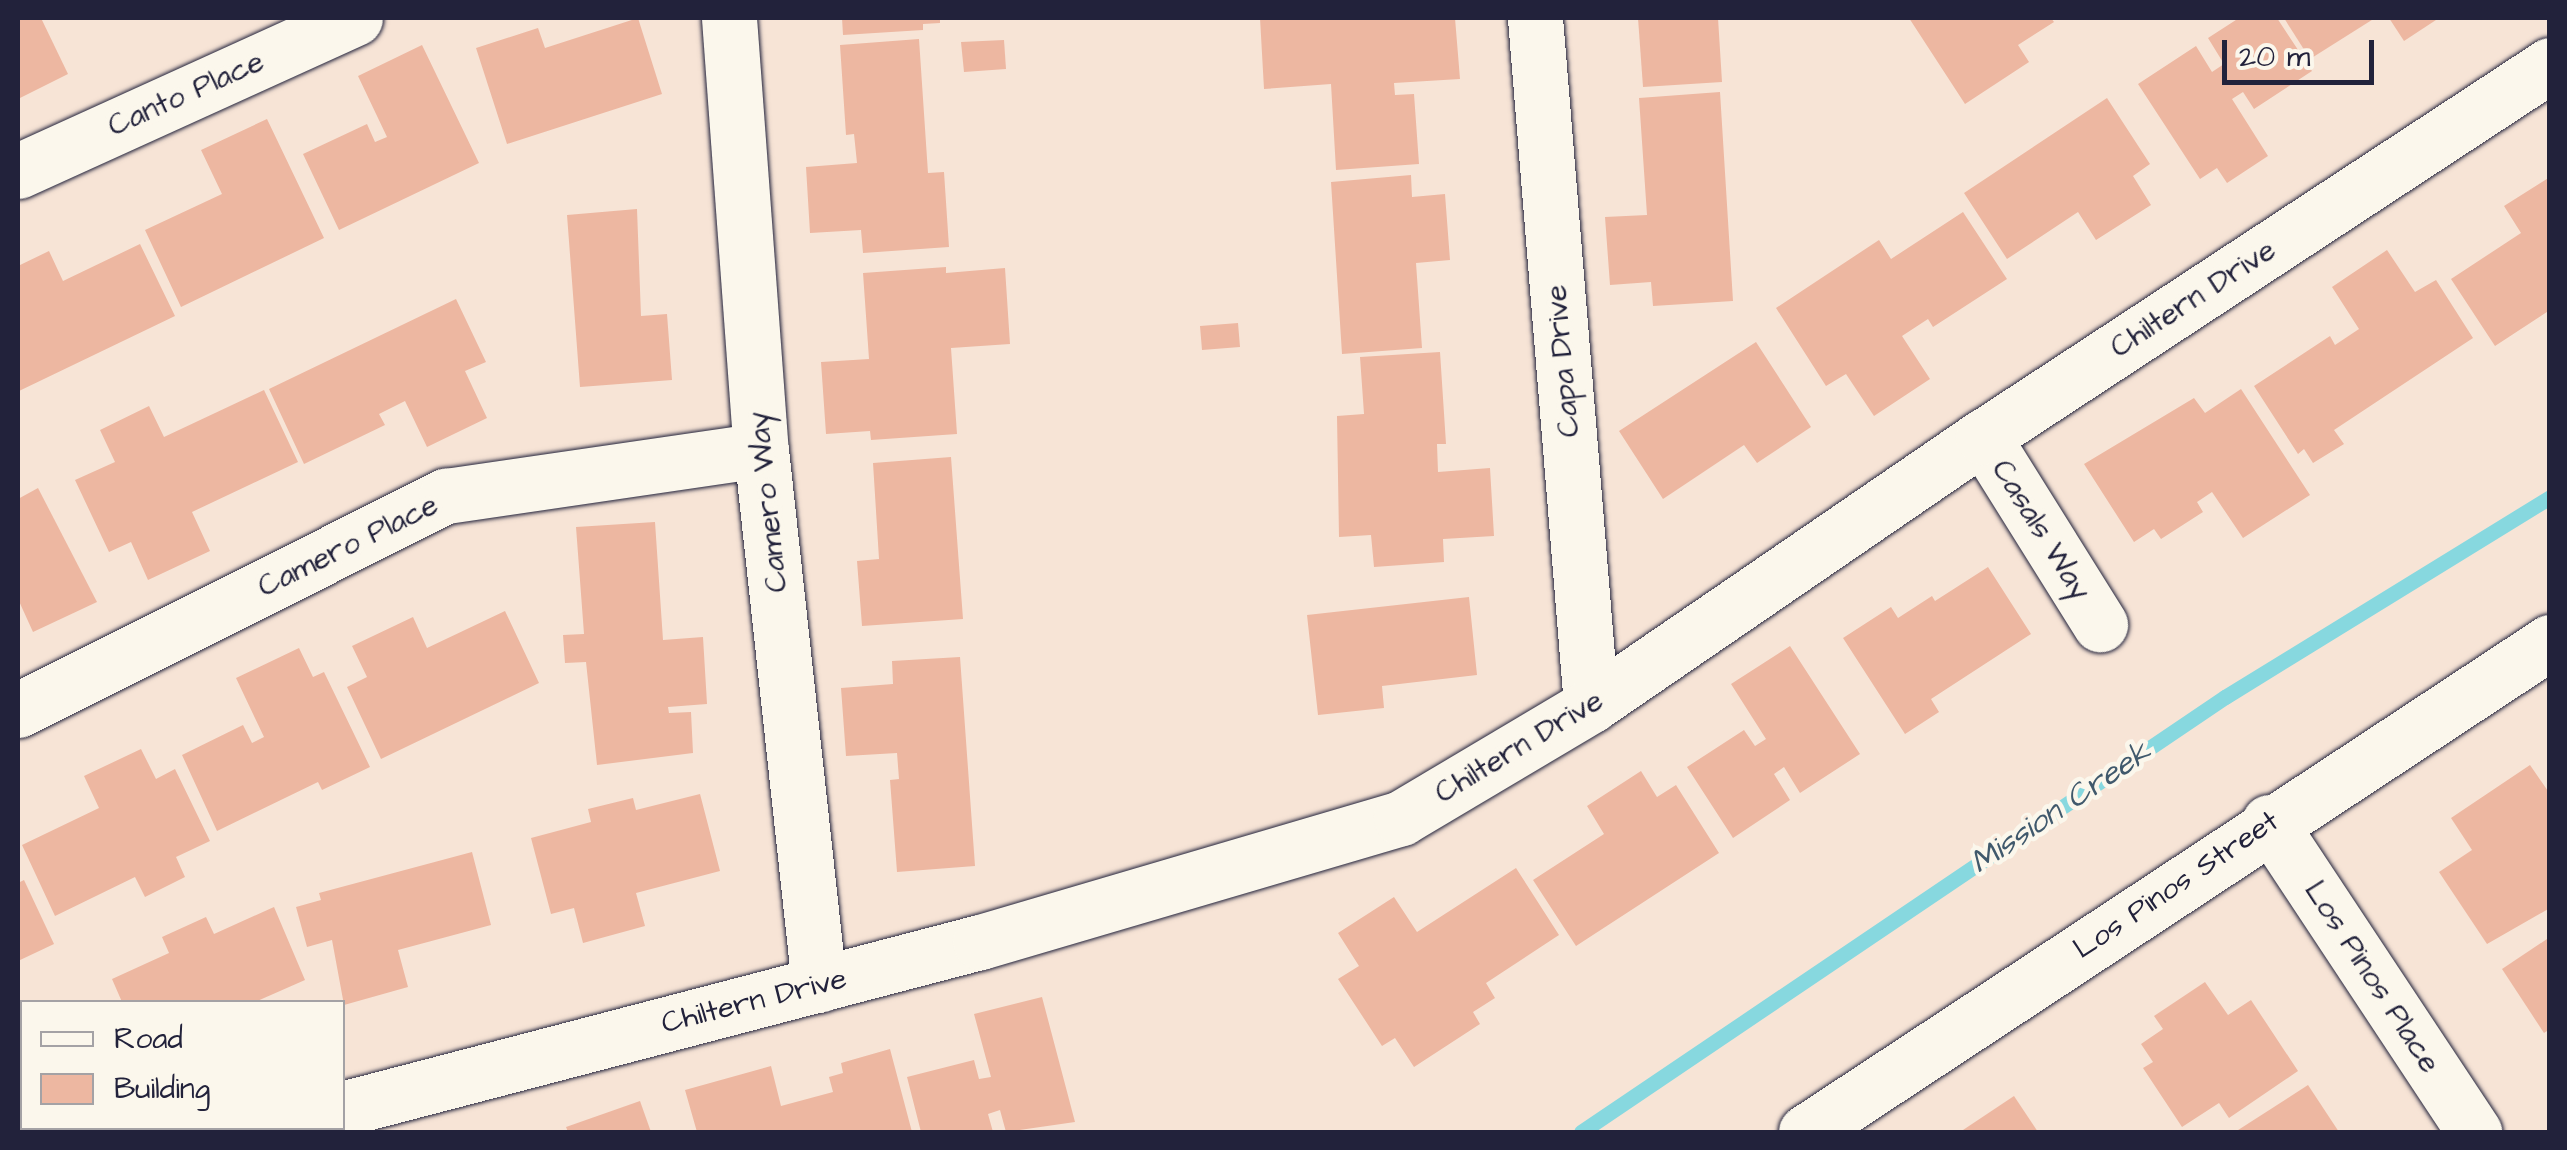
<!DOCTYPE html>
<html>
<head>
<meta charset="utf-8">
<style>
	body { margin:0 }
	#map { position:relative; width:2567px; height:1150px; overflow:hidden; background:#f7e4d6; font-family:"Architects Daughter",sans-serif }
	div>[style] { position:absolute }
	.stream>* { height:15px; margin:-7.5px; padding:0 7.5px; transform-origin:7.5px; border-radius:7.5px; background:#87d8df }
	.building>* { inset:0; background:#edb7a1 }
	.roads { filter:drop-shadow(0 0 2px #22223b) drop-shadow(0 0 2px #22223b) }
	.minor>* { height:55px; margin:-27.5px; padding:0 27.5px; transform-origin:27.5px; border-radius:27.5px; background:#fbf7ec }
	span { translate:-50% -50%; white-space:nowrap; text-align:center; line-height:1.15; -webkit-text-stroke:9px #fbf7ec; paint-order:stroke }
	.street-label { font-size:30px; color:#22223b }
	.water-label { font-size:32px; color:#40596c; font-style:italic }
	.frame { position:absolute; inset:0; border:20px solid #22223b; pointer-events:none }
	.legend { position:absolute; left:20px; top:1000px; width:325px; height:130px; box-sizing:border-box; background:#fbf7ec; border:2px solid #a4a2a5; margin:0; padding:12px 18px; list-style:none; font-size:30px; color:#22223b }
	.legend li { display:flex; align-items:center; gap:20px; height:50px }
	.legend b { width:50px; border:2px solid #a4a2a5 }
	.scale { position:absolute; left:2222px; top:40px; width:152px; height:45px; box-sizing:border-box; border:5px solid #22223b; border-top:0; padding-left:12px; font-size:30px; line-height:35px; white-space:nowrap; color:#22223b; -webkit-text-stroke:8px #fbf7ec; paint-order:stroke }
</style>
</head>
<body>
<div id="map">
	<div class="stream">
		<i style="left:1581px;top:1132px;width:777px;rotate:-34.04deg"></i>
		<i style="left:2225px;top:697px;width:382px;rotate:-31.6deg"></i>
	</div>
	<div class="building">
		<i style="clip-path:polygon(18px 18px,41px 18px,68px 74px,18px 99px)"></i>
		<i style="clip-path:polygon(638px 18px,662px 94px,507px 144px,476px 48px,538px 28px,545px 48px)"></i>
		<i style="clip-path:polygon(842px 18px,940px 18px,940px 23px,923px 24px,923px 30px,843px 35px)"></i>
		<i style="clip-path:polygon(1260px 18px,1455px 18px,1460px 79px,1394px 83px,1395px 95px,1414px 94px,1419px 164px,1336px 170px,1331px 84px,1264px 89px)"></i>
		<i style="clip-path:polygon(1638px 18px,1718px 18px,1722px 82px,1643px 87px)"></i>
		<i style="clip-path:polygon(1909px 18px,2051px 18px,2054px 22px,2018px 45px,2029px 62px,1965px 104px)"></i>
		<i style="clip-path:polygon(2239px 18px,2277px 18px,2312px 71px,2254px 109px,2243px 92px,2232px 99px,2268px 156px,2227px 183px,2217px 168px,2200px 179px,2138px 84px,2196px 46px,2212px 72px,2224px 64px,2208px 38px)"></i>
		<i style="clip-path:polygon(2284px 18px,2375px 18px,2310px 59px)"></i>
		<i style="clip-path:polygon(2389px 18px,2439px 18px,2404px 41px)"></i>
		<i style="clip-path:polygon(919px 39px,928px 173px,944px 172px,949px 247px,863px 253px,861px 230px,810px 233px,806px 167px,857px 163px,854px 134px,846px 135px,840px 45px)"></i>
		<i style="clip-path:polygon(1004px 40px,1006px 69px,964px 72px,961px 42px)"></i>
		<i style="clip-path:polygon(422px 45px,479px 163px,339px 230px,303px 154px,367px 124px,375px 142px,387px 137px,358px 76px)"></i>
		<i style="clip-path:polygon(1720px 92px,1733px 301px,1653px 306px,1651px 282px,1610px 285px,1605px 217px,1647px 215px,1639px 98px)"></i>
		<i style="clip-path:polygon(2107px 98px,2150px 164px,2133px 176px,2151px 205px,2096px 240px,2078px 212px,2007px 259px,1964px 193px)"></i>
		<i style="clip-path:polygon(267px 119px,324px 238px,181px 307px,145px 230px,222px 194px,201px 150px)"></i>
		<i style="clip-path:polygon(1411px 175px,1412px 197px,1445px 194px,1450px 260px,1416px 263px,1422px 348px,1342px 354px,1331px 182px)"></i>
		<i style="clip-path:polygon(2550px 177px,2550px 310px,2495px 346px,2451px 279px,2521px 233px,2504px 206px)"></i>
		<i style="clip-path:polygon(637px 209px,641px 316px,667px 314px,672px 380px,580px 387px,567px 215px)"></i>
		<i style="clip-path:polygon(1963px 212px,2007px 279px,1933px 327px,1928px 319px,1902px 336px,1930px 379px,1874px 416px,1846px 374px,1826px 386px,1776px 308px,1879px 240px,1891px 259px)"></i>
		<i style="clip-path:polygon(140px 244px,175px 316px,19px 391px,18px 266px,49px 251px,63px 281px)"></i>
		<i style="clip-path:polygon(2387px 250px,2415px 292px,2436px 280px,2473px 338px,2334px 430px,2344px 444px,2313px 463px,2304px 449px,2298px 454px,2254px 386px,2330px 336px,2335px 345px,2359px 329px,2332px 287px)"></i>
		<i style="clip-path:polygon(946px 267px,946px 273px,1005px 268px,1010px 344px,951px 348px,957px 434px,871px 440px,870px 431px,826px 434px,821px 362px,869px 359px,863px 273px)"></i>
		<i style="clip-path:polygon(456px 299px,486px 362px,465px 371px,487px 418px,427px 447px,405px 401px,379px 414px,385px 425px,304px 464px,269px 389px)"></i>
		<i style="clip-path:polygon(1238px 323px,1240px 347px,1202px 350px,1200px 326px)"></i>
		<i style="clip-path:polygon(1756px 342px,1811px 427px,1757px 463px,1744px 445px,1663px 499px,1619px 431px)"></i>
		<i style="clip-path:polygon(1440px 352px,1446px 444px,1437px 444px,1438px 472px,1490px 468px,1494px 536px,1443px 539px,1444px 562px,1374px 567px,1371px 535px,1339px 537px,1337px 416px,1364px 414px,1360px 357px)"></i>
		<i style="clip-path:polygon(2241px 389px,2310px 495px,2243px 538px,2212px 492px,2197px 502px,2203px 512px,2161px 539px,2154px 529px,2134px 542px,2084px 464px,2194px 398px,2205px 413px)"></i>
		<i style="clip-path:polygon(264px 390px,298px 462px,192px 512px,210px 551px,148px 580px,131px 542px,109px 552px,75px 480px,115px 462px,100px 430px,149px 406px,164px 437px)"></i>
		<i style="clip-path:polygon(951px 457px,963px 619px,862px 626px,857px 561px,879px 559px,873px 463px)"></i>
		<i style="clip-path:polygon(38px 488px,97px 602px,33px 632px,18px 599px,18px 499px)"></i>
		<i style="clip-path:polygon(655px 522px,663px 640px,703px 637px,707px 704px,668px 707px,669px 713px,691px 712px,693px 753px,597px 765px,586px 662px,565px 663px,563px 635px,584px 634px,576px 527px)"></i>
		<i style="clip-path:polygon(1988px 567px,2031px 634px,1931px 699px,1939px 712px,1905px 734px,1843px 638px,1891px 607px,1898px 618px,1932px 596px,1935px 601px)"></i>
		<i style="clip-path:polygon(1469px 597px,1477px 675px,1382px 686px,1384px 708px,1318px 715px,1307px 615px)"></i>
		<i style="clip-path:polygon(505px 611px,539px 683px,381px 759px,347px 687px,367px 677px,352px 646px,413px 617px,427px 648px)"></i>
		<i style="clip-path:polygon(1790px 646px,1860px 754px,1800px 793px,1784px 767px,1774px 774px,1790px 800px,1733px 838px,1687px 767px,1744px 730px,1755px 746px,1766px 739px,1731px 684px)"></i>
		<i style="clip-path:polygon(299px 648px,313px 677px,324px 672px,370px 767px,322px 790px,318px 782px,217px 831px,182px 755px,243px 725px,252px 743px,264px 737px,236px 678px)"></i>
		<i style="clip-path:polygon(960px 657px,975px 866px,897px 872px,890px 780px,899px 779px,897px 753px,846px 756px,841px 688px,893px 684px,892px 661px)"></i>
		<i style="clip-path:polygon(141px 749px,156px 779px,175px 769px,210px 841px,176px 857px,185px 877px,145px 897px,135px 877px,55px 916px,22px 845px,99px 808px,84px 776px)"></i>
		<i style="clip-path:polygon(2530px 765px,2550px 794px,2550px 908px,2487px 944px,2439px 872px,2472px 850px,2451px 818px)"></i>
		<i style="clip-path:polygon(1641px 771px,1657px 797px,1676px 785px,1719px 853px,1576px 946px,1533px 880px,1604px 834px,1587px 806px)"></i>
		<i style="clip-path:polygon(700px 794px,720px 871px,636px 893px,645px 926px,583px 943px,574px 908px,551px 914px,531px 838px,591px 822px,588px 809px,633px 798px,636px 810px)"></i>
		<i style="clip-path:polygon(472px 852px,491px 925px,398px 950px,408px 987px,344px 1005px,332px 940px,307px 947px,296px 907px,321px 900px,319px 893px)"></i>
		<i style="clip-path:polygon(1516px 868px,1559px 935px,1486px 983px,1495px 998px,1473px 1012px,1480px 1024px,1414px 1067px,1395px 1038px,1382px 1046px,1338px 979px,1359px 966px,1338px 933px,1394px 897px,1417px 932px)"></i>
		<i style="clip-path:polygon(24px 880px,54px 944px,18px 961px,18px 883px)"></i>
		<i style="clip-path:polygon(274px 907px,305px 980px,255px 1002px,122px 1002px,112px 979px,169px 953px,162px 937px,206px 917px,214px 934px)"></i>
		<i style="clip-path:polygon(2550px 937px,2550px 1029px,2544px 1033px,2502px 969px)"></i>
		<i style="clip-path:polygon(2205px 982px,2228px 1015px,2251px 1000px,2298px 1071px,2229px 1118px,2219px 1103px,2182px 1127px,2143px 1068px,2153px 1062px,2141px 1044px,2163px 1029px,2154px 1016px)"></i>
		<i style="clip-path:polygon(1042px 997px,1075px 1122px,1006px 1132px,1000px 1110px,988px 1114px,993px 1132px,921px 1132px,907px 1077px,974px 1060px,979px 1079px,991px 1077px,974px 1014px)"></i>
		<i style="clip-path:polygon(22px 1031px,22px 1128px,83px 1128px,75px 1132px,18px 1132px)"></i>
		<i style="clip-path:polygon(890px 1049px,912px 1132px,697px 1132px,685px 1090px,771px 1066px,781px 1106px,833px 1092px,829px 1077px,843px 1073px,841px 1063px)"></i>
		<i style="clip-path:polygon(2308px 1085px,2339px 1132px,2235px 1132px)"></i>
		<i style="clip-path:polygon(2014px 1096px,2038px 1132px,1960px 1132px)"></i>
		<i style="clip-path:polygon(640px 1101px,651px 1132px,568px 1132px,566px 1127px)"></i>
	</div>
	<div class="roads">
		<div class="minor">
			<i style="left:729px;top:18px;width:433px;rotate:85.8deg"></i>
			<i style="left:761px;top:450px;width:538px;rotate:83.81deg"></i>
			<i style="left:1535px;top:18px;width:689px;rotate:85.34deg"></i>
			<i style="left:18px;top:171px;width:370px;rotate:-24.4deg"></i>
			<i style="left:1983px;top:437px;width:221px;rotate:58deg"></i>
			<i style="left:18px;top:710px;width:479px;rotate:-26.6deg"></i>
			<i style="left:446px;top:496px;width:318px;rotate:-8.3deg"></i>
			<i style="left:2269px;top:822px;width:372px;rotate:56.5deg"></i>
			<i style="left:342px;top:1109px;width:659px;rotate:-14.67deg"></i>
			<i style="left:980px;top:942px;width:439px;rotate:-16.4deg"></i>
			<i style="left:1401px;top:818px;width:221px;rotate:-30.7deg"></i>
			<i style="left:1591px;top:705px;width:475px;rotate:-34.4deg"></i>
			<i style="left:1983px;top:437px;width:678px;rotate:-33.27deg"></i>
			<i style="left:284px;top:1132px;width:14px;rotate:-17deg"></i>
			<i style="left:1806px;top:1132px;width:891px;rotate:-33.37deg"></i>
		</div>
	</div>
	<div class="street-label">
		<span style="left:186px;top:94px;rotate:-24deg">Canto Place</span>
		<span style="left:2193px;top:299px;rotate:-33deg">Chiltern Drive</span>
		<span style="left:1563px;top:361px;rotate:-95deg">Capa Drive</span>
		<span style="left:768px;top:502px;rotate:-96deg">Camero Way</span>
		<span style="left:2041px;top:530px;rotate:58deg">Casals Way</span>
		<span style="left:348px;top:546px;rotate:-26deg">Camero Place</span>
		<span style="left:1519px;top:747px;rotate:-31deg">Chiltern Drive</span>
		<span style="left:2176px;top:885px;rotate:-34deg">Los Pinos Street</span>
		<span style="left:2372px;top:977px;rotate:57deg">Los Pinos Place</span>
		<span style="left:754px;top:1001px;rotate:-14deg">Chiltern Drive</span>
	</div>
	<div class="water-label">
		<span style="left:2061px;top:808px;rotate:-34deg">Mission Creek</span>
	</div>
	<div class="frame"></div>
	<ul class="legend">
	<li><b style="height:12px;background:#fbf7ec"></b>Road</li>
	<li><b style="height:28px;background:#edb7a1"></b>Building</li>
	</ul>
	<div class="scale">20 m</div>
</div>
</body>
</html>
